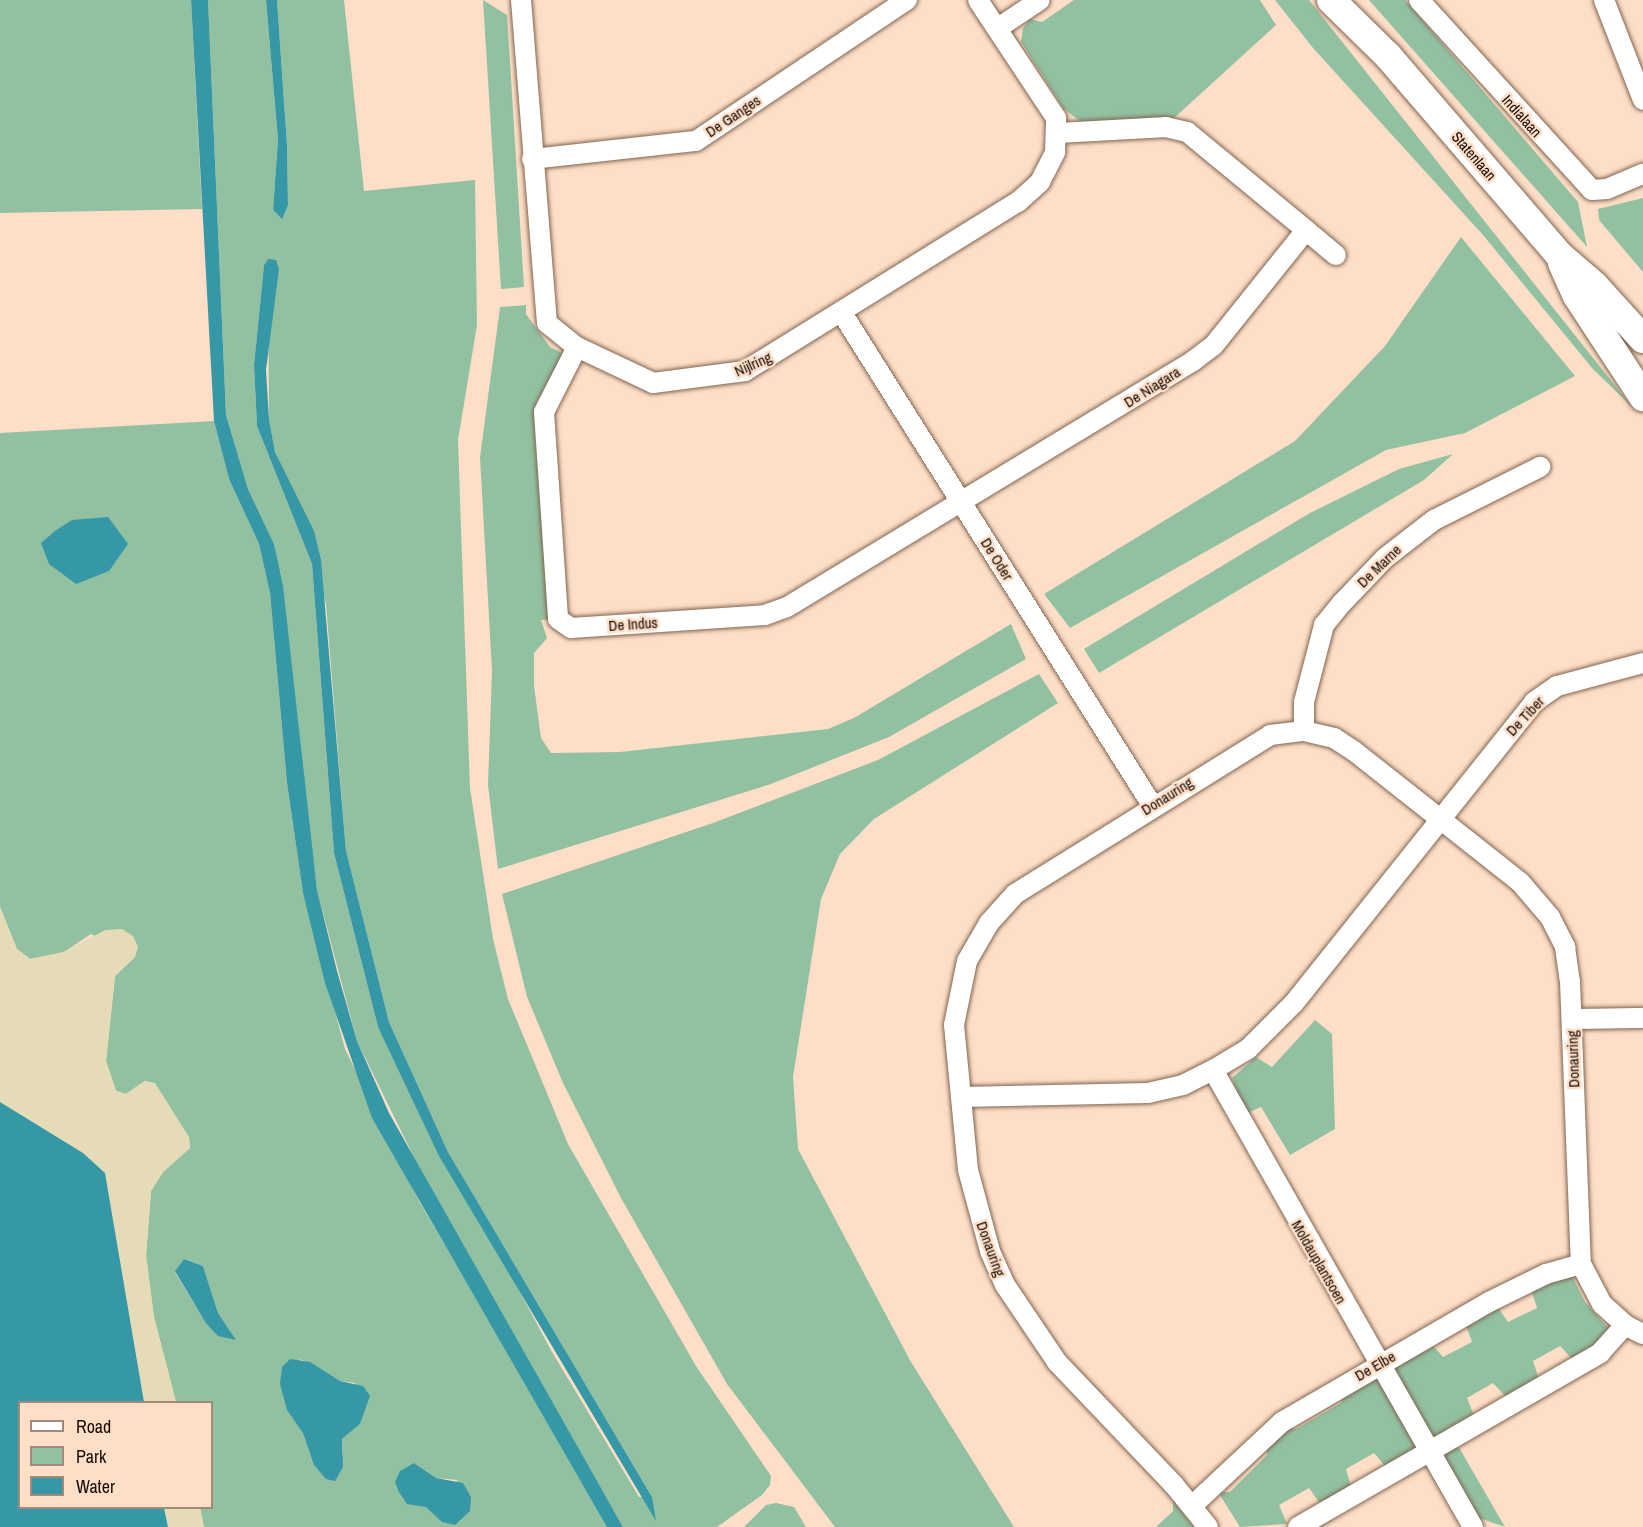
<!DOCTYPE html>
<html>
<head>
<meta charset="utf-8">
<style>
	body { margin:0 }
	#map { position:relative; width:1643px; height:1527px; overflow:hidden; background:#fedec7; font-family:"Archivo Narrow",sans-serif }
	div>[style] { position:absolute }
	.green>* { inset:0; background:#91c1a0 }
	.sand>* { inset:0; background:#e5dcb7 }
	.water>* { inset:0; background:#3698a6 }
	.roads { filter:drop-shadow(0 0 2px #806550) drop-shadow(0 0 2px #806550) }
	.minor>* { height:20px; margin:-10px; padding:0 10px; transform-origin:10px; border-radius:10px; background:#fff }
	.secondary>* { height:28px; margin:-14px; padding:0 14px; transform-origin:14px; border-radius:14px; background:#fff }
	span { translate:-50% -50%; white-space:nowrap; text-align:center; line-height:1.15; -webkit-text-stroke:5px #fedec7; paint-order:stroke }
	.street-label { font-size:15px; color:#160c05 }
	.legend { position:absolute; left:18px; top:1401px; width:195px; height:108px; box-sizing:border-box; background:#fedec7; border:2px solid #a18a79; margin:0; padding:8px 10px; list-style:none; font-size:18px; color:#160c05 }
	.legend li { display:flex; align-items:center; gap:12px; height:30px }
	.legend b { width:30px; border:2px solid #a18a79 }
</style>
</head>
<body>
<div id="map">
	<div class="green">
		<i style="clip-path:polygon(0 0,191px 0,202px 209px,0 213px)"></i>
		<i style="clip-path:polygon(evenodd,208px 0,266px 0,278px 140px,273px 210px,281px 218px,288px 205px,287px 145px,277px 0,344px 0,364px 191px,475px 180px,477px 325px,458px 440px,470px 788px,493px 939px,508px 999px,568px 1144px,696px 1366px,771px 1476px,770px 1485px,762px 1495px,717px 1527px,623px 1527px,432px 1194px,357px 1041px,317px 890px,274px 544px,248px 489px,226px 415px,208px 0,268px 259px,269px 419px,275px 452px,291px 488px,326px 604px,346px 852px,389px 1022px,448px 1152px,652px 1497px,639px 1497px,552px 1352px,378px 1027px,334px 853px,312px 564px,257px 426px,254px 365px,264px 265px,268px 259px)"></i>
		<i style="clip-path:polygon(483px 0,507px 15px,524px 287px,501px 289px)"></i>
		<i style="clip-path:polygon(1074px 0,1260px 0,1276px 25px,1173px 119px,1081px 122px,1064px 109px,1021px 42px,1023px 28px,1030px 19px,1042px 22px)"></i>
		<i style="clip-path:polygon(1275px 0,1309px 0,1632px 407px,1592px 368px,1483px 235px,1313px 48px)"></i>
		<i style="clip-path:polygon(1369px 0,1405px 0,1578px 202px,1587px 247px)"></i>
		<i style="clip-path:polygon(1643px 198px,1643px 272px,1599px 220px,1598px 209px)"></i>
		<i style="clip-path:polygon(1461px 237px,1575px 376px,1465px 433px,1386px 450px,1070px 628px,1044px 594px,1295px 441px,1385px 346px)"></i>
		<i style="clip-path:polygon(526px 305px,526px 314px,550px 347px,564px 354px,536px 403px,535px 438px,553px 619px,541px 620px,547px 638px,534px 653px,534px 686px,541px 738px,551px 753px,620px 752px,828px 729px,854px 718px,1011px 624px,1026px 659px,889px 737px,771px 784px,498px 869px,488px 785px,492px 671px,480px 457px,500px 307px)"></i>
		<i style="clip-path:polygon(evenodd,214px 421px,229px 479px,259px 544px,270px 593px,287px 783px,303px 893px,345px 1049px,419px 1201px,586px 1484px,607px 1527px,204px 1527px,200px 1508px,212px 1508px,212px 1402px,176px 1402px,154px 1317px,146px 1256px,151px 1191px,163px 1172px,190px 1148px,189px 1137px,145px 1081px,126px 1094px,116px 1091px,106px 1061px,115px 976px,135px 957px,91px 934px,64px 952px,30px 959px,17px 949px,0 907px,0 433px,214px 421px,184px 1259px,203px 1266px,218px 1313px,235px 1339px,205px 1322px,175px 1272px,184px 1259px,214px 421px,300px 1359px,340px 1381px,355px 1383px,360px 1424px,342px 1439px,343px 1455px,305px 1440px,300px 1359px,214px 421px,414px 1463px,436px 1478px,458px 1480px,429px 1508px,414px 1463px)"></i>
		<i style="clip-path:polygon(1453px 454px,1424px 480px,1099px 673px,1084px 649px,1310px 513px,1399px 469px)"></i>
		<i style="clip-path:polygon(1039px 674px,1058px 703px,874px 819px,840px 854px,821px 899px,793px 1077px,798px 1149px,911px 1362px,1014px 1527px,835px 1527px,727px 1384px,621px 1198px,563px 1083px,527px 997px,502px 894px,713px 823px,878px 760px)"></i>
		<i style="clip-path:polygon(1315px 1020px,1332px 1034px,1335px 1129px,1290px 1155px,1261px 1107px,1245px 1114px,1232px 1078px,1256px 1057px,1272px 1067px)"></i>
		<i style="clip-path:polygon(1571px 1274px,1585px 1302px,1609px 1329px,1595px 1347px,1573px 1360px,1560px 1346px,1533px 1361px,1539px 1379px,1507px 1398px,1493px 1383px,1467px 1398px,1474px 1416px,1434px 1440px,1391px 1366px,1431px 1343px,1443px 1357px,1472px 1342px,1465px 1323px,1497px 1306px,1508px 1322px,1537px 1308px,1531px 1289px)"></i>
		<i style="clip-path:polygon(1377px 1377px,1417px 1448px,1386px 1467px,1374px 1453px,1346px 1469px,1351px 1487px,1321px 1505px,1309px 1488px,1279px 1505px,1287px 1524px,1240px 1527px,1218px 1492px,1230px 1492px,1267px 1455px,1267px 1445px,1286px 1428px,1296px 1429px,1341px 1403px,1343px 1393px)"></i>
		<i style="clip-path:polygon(1457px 1444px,1505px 1527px,1479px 1518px,1443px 1463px,1447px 1451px)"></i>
		<i style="clip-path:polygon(1173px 1500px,1194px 1527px,1156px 1527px,1173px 1511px)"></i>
		<i style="clip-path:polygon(776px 1503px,794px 1507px,806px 1527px,744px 1527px,766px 1505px)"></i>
	</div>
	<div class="sand">
		<i style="clip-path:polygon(0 907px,17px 949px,30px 959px,64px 952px,105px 930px,122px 929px,133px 936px,138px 947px,135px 957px,115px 976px,106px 1061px,116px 1091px,126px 1094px,145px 1081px,155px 1083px,189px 1137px,190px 1148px,163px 1172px,151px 1191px,146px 1256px,154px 1317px,176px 1402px,144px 1402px,105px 1173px,83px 1153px,0 1102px)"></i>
		<i style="clip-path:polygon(164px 1508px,200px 1508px,204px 1527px,168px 1527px)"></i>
	</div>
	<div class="water">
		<i style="clip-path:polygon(191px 0,208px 0,226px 415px,248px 489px,274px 544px,283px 586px,317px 890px,337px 971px,357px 1041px,389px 1113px,623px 1527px,607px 1527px,372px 1118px,325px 983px,303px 893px,287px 783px,270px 593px,259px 544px,229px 479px,214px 421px)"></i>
		<i style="clip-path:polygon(266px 0,277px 0,287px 145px,288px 205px,282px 219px,273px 210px,278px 140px)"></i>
		<i style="clip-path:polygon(268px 259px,276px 260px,279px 269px,266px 370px,269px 419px,275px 452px,314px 531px,321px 560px,346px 851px,389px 1022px,448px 1152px,652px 1497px,656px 1521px,439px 1156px,378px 1027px,334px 853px,312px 564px,257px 426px,254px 365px,264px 265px)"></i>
		<i style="clip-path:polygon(108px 517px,128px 544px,109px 571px,76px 584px,49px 564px,41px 543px,55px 531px,72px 520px)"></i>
		<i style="clip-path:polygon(0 1102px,83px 1153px,105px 1173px,144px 1402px,20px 1402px,20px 1508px,164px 1508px,168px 1527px,0 1527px)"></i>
		<i style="clip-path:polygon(184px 1259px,203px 1266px,218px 1313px,236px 1340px,218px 1336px,205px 1322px,175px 1271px)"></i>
		<i style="clip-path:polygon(290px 1359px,310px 1362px,340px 1381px,363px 1386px,370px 1396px,360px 1424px,342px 1439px,343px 1467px,335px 1481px,326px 1479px,314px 1465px,303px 1433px,287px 1410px,280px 1384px,282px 1367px)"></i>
		<i style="clip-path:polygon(414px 1463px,436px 1478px,463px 1483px,471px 1497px,470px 1511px,455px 1525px,442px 1522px,426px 1507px,407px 1504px,399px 1492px,395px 1482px,400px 1471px)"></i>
	</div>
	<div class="roads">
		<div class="minor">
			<i style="left:521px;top:0;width:324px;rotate:85.4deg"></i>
			<i style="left:547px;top:323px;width:38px;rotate:39deg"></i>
			<i style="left:577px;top:347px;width:84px;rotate:25.3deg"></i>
			<i style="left:653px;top:383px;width:93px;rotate:-7.4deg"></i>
			<i style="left:745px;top:371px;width:321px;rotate:-31.8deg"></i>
			<i style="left:1018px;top:202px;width:30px;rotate:-42deg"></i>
			<i style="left:1040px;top:182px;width:34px;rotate:-63deg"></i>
			<i style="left:1055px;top:152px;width:34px;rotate:-88deg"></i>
			<i style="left:1056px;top:118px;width:141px;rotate:-123.5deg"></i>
			<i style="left:1419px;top:0;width:257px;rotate:47.7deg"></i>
			<i style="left:1592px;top:190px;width:15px;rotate:-4deg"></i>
			<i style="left:1607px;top:189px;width:39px;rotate:-23deg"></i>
			<i style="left:1604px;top:0;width:107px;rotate:68.7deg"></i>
			<i style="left:998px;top:28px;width:50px;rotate:-33.7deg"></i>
			<i style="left:532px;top:159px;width:165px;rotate:-6.3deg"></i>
			<i style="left:696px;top:141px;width:254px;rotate:-33.8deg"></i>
			<i style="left:1306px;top:230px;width:39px;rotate:40deg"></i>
			<i style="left:842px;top:313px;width:582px;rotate:57.79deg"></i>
			<i style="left:577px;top:347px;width:73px;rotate:116.9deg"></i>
			<i style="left:544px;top:412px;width:207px;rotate:86.1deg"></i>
			<i style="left:558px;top:619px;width:16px;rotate:35deg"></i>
			<i style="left:571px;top:628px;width:194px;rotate:-3.8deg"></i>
			<i style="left:765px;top:615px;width:23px;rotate:-20deg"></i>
			<i style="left:787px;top:607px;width:475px;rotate:-31.2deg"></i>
			<i style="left:1193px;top:361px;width:26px;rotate:-37deg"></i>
			<i style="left:1214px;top:345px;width:147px;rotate:-51.3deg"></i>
			<i style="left:1306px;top:230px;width:154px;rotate:-140.5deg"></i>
			<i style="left:1187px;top:132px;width:22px;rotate:-167deg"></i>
			<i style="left:1166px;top:127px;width:107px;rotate:176.8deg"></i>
			<i style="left:1304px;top:731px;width:29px;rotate:-90deg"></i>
			<i style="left:1304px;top:702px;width:80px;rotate:-75.4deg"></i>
			<i style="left:1324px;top:625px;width:28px;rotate:-51deg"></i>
			<i style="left:1342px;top:603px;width:62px;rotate:-46.3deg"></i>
			<i style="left:1385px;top:558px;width:62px;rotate:-37.8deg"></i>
			<i style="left:1434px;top:520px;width:119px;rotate:-26.6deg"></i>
			<i style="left:1572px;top:1019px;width:71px;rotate:-0.8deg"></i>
			<i style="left:1213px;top:1070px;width:41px;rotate:-31deg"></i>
			<i style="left:1248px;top:1049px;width:65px;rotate:-45deg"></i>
			<i style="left:1294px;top:1003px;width:385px;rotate:-51.4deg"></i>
			<i style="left:1534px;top:702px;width:28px;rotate:-35deg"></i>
			<i style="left:1557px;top:686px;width:89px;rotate:-15deg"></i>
			<i style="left:961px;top:1097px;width:187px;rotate:-1.2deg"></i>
			<i style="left:1148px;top:1093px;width:36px;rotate:-13deg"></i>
			<i style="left:1183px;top:1085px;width:34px;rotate:-27deg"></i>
			<i style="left:1213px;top:1070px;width:526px;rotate:60.36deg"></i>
			<i style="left:1193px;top:1505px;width:122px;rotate:-43deg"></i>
			<i style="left:1282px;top:1422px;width:239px;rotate:-30.1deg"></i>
			<i style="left:1489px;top:1302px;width:64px;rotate:-26.2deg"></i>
			<i style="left:1546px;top:1274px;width:36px;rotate:-16deg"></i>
			<i style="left:1208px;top:1527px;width:54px;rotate:-129deg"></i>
			<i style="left:1174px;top:1485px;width:170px;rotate:-133.6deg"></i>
			<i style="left:1057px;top:1362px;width:93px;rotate:-124deg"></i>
			<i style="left:1005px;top:1285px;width:37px;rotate:-114deg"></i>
			<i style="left:990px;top:1251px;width:84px;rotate:-105.2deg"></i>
			<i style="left:968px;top:1170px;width:146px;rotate:-95.5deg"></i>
			<i style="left:954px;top:1025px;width:65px;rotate:-78.5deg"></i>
			<i style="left:967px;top:961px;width:44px;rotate:-59.9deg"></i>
			<i style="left:989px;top:923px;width:39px;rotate:-48deg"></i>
			<i style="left:1015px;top:894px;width:301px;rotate:-31.9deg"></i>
			<i style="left:1270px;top:735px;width:34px;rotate:-7deg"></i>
			<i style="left:1304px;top:731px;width:31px;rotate:13deg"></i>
			<i style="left:1334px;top:738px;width:24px;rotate:33deg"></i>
			<i style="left:1354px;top:751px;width:211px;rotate:38.3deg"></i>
			<i style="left:1520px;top:882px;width:46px;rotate:49.4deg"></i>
			<i style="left:1550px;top:917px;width:34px;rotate:63deg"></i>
			<i style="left:1565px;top:947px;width:34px;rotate:82deg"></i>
			<i style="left:1570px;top:981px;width:283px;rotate:87.8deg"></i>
			<i style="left:1581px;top:1264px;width:45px;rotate:62.3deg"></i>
			<i style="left:1602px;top:1304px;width:31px;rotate:42deg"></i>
			<i style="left:1625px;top:1325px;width:20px;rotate:27deg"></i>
			<i style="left:1298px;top:1527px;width:349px;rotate:-29.9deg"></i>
			<i style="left:1600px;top:1353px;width:38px;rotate:-48deg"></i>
		</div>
		<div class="secondary">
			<i style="left:1331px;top:0;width:80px;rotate:44.5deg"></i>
			<i style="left:1388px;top:56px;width:262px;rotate:49.3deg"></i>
			<i style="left:1559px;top:255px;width:46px;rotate:40.6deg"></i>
			<i style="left:1594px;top:285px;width:73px;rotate:47.8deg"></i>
			<i style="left:1562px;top:263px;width:36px;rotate:66deg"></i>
			<i style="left:1577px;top:296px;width:121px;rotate:56.8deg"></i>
		</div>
	</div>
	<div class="street-label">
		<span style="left:733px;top:116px;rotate:-34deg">De Ganges</span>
		<span style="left:1522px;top:116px;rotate:48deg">Indialaan</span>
		<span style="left:1474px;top:156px;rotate:49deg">Statenlaan</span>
		<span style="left:753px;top:364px;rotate:-24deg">Nijlring</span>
		<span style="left:1152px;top:387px;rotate:-32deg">De Niagara</span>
		<span style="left:997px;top:559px;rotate:58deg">De Oder</span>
		<span style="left:1379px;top:566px;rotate:-44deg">De Marne</span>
		<span style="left:633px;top:624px;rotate:-4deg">De Indus</span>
		<span style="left:1525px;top:716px;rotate:-47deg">De Tiber</span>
		<span style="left:1167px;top:796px;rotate:-32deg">Donauring</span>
		<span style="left:1573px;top:1059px;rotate:-92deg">Donauring</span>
		<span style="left:991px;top:1249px;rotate:70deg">Donauring</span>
		<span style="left:1319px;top:1262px;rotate:60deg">Moldauplantsoen</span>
		<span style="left:1375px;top:1366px;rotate:-30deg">De Elbe</span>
	</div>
	<ul class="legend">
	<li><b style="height:8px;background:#fff"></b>Road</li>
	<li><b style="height:16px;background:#91c1a0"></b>Park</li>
	<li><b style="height:16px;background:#3698a6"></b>Water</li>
	</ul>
</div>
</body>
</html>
